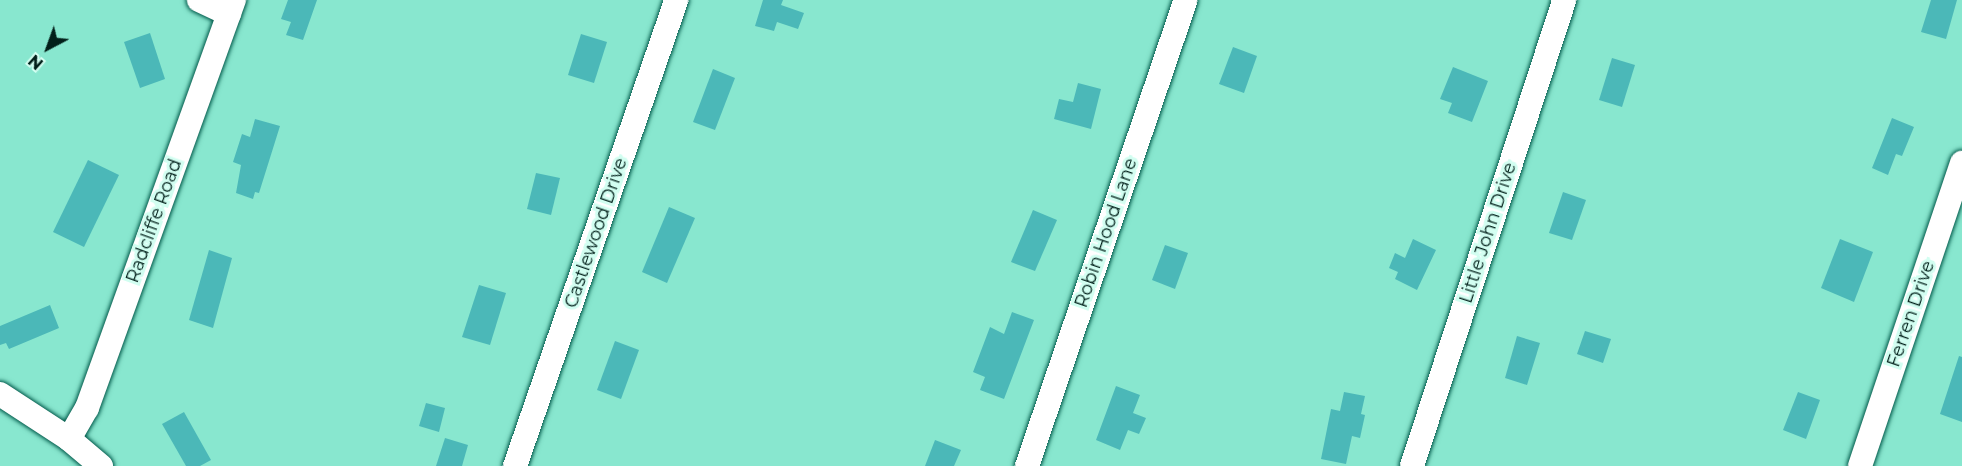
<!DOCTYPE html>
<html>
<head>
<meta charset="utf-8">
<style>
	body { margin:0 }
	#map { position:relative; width:1962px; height:466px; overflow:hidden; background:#88e7cf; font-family:Montserrat,sans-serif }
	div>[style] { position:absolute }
	.building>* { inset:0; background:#4bb8b8 }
	.roads { filter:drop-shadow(0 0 2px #00594a) drop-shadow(0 0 2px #00594a) }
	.street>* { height:24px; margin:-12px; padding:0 12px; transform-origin:12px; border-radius:12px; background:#fff }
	span { translate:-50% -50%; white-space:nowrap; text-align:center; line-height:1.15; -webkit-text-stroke:6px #d2fef1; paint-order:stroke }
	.street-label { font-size:18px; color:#02201a }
	.north { position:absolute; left:18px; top:18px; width:60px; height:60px; -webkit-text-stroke:4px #d2fef1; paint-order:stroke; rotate:221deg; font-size:16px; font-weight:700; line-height:24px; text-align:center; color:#02201a }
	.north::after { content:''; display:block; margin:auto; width:21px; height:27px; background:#02201a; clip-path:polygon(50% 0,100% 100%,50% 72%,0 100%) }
</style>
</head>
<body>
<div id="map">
	<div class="building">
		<i style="clip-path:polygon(288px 0,317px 0,303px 40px,286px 35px,291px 22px,281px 19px)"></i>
		<i style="clip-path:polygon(763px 0,783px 0,781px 5px,804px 13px,798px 29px,777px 22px,774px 31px,755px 26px)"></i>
		<i style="clip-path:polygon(1931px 0,1957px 0,1946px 39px,1921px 32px)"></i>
		<i style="clip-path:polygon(150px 33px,165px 79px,140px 88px,124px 42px)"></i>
		<i style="clip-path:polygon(581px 34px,607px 42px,594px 83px,568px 75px)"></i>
		<i style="clip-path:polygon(1233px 47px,1257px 56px,1244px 93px,1219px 84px)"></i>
		<i style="clip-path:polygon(1612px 58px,1635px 65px,1622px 107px,1599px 100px)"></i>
		<i style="clip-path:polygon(1453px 67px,1488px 81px,1472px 122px,1448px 113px,1452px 103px,1440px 99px)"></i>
		<i style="clip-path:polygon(713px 69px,735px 78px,715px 130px,693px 122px)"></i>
		<i style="clip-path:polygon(1078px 83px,1101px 89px,1091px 129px,1054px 119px,1059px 99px,1073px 102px)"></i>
		<i style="clip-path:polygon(1892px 118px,1914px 127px,1902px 156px,1896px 154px,1888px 175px,1872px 168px)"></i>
		<i style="clip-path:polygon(255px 119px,280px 126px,259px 193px,255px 192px,253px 199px,236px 193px,241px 165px,233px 162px,242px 134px,250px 137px)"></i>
		<i style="clip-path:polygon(88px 160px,119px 175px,84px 247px,53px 232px)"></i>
		<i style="clip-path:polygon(536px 173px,560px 178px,551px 215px,527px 209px)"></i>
		<i style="clip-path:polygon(1563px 192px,1586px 200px,1572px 240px,1549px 233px)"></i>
		<i style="clip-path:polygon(669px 207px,695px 218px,667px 283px,642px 272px)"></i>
		<i style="clip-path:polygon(1033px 210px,1057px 220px,1035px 271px,1011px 262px)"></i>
		<i style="clip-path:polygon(1413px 239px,1436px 250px,1417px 290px,1395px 279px,1398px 272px,1389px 268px,1395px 253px,1405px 258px)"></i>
		<i style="clip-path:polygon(1840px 239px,1873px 252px,1854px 302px,1821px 288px)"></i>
		<i style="clip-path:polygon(1165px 245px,1188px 253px,1175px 289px,1152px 280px)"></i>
		<i style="clip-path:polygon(209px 250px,232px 258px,213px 328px,189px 320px)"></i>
		<i style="clip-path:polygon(479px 285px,506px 293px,490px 345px,462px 337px)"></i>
		<i style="clip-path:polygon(50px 305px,59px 328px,9px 349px,6px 343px,0 345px,0 326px)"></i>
		<i style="clip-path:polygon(1012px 312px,1034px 320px,1004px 399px,980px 390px,985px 377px,973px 372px,990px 327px,1004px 334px)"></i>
		<i style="clip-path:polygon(1585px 331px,1611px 339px,1603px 363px,1577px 354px)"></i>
		<i style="clip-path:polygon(1517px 336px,1540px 343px,1527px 385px,1505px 378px)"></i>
		<i style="clip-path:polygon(615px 341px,639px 350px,621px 399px,597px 390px)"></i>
		<i style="clip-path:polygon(1959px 356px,1962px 357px,1962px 422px,1940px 414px)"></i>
		<i style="clip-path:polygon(1116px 386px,1140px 395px,1133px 413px,1146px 418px,1139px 434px,1128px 430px,1120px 450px,1096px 440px)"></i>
		<i style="clip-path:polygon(1344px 392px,1365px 396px,1361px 414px,1365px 415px,1360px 438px,1352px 436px,1346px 464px,1321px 459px,1331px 409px,1340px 411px)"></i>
		<i style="clip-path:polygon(1798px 392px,1820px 400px,1806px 439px,1783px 430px)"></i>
		<i style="clip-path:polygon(426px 403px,445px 408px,439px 432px,419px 426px)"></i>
		<i style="clip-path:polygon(184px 412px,211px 460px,200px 466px,186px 466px,162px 424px)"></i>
		<i style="clip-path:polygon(445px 438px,468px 445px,462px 466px,436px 466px)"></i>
		<i style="clip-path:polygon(935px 440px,961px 450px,954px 466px,925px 466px)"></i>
	</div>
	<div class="roads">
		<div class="street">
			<i style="left:199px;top:0;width:33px;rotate:25deg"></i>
			<i style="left:0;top:394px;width:82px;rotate:33.1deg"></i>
			<i style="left:69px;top:439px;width:42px;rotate:40.2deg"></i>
			<i style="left:69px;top:439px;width:36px;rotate:-60deg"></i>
			<i style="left:87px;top:408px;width:434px;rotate:-70.2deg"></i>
			<i style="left:515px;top:466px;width:493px;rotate:-70.9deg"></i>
			<i style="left:1027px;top:466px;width:492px;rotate:-71.2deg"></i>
			<i style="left:1412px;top:466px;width:490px;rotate:-71.9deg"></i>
			<i style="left:1860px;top:466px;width:320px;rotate:-71.4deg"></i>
		</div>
	</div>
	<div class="street-label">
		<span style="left:154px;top:221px;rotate:-70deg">Radcliffe Road</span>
		<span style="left:596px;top:233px;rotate:-71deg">Castlewood Drive</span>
		<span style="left:1106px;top:233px;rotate:-71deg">Robin Hood Lane</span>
		<span style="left:1488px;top:233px;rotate:-72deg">Little John Drive</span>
		<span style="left:1911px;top:314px;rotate:-71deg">Ferren Drive</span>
	</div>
	<div class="north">N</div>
</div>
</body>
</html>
